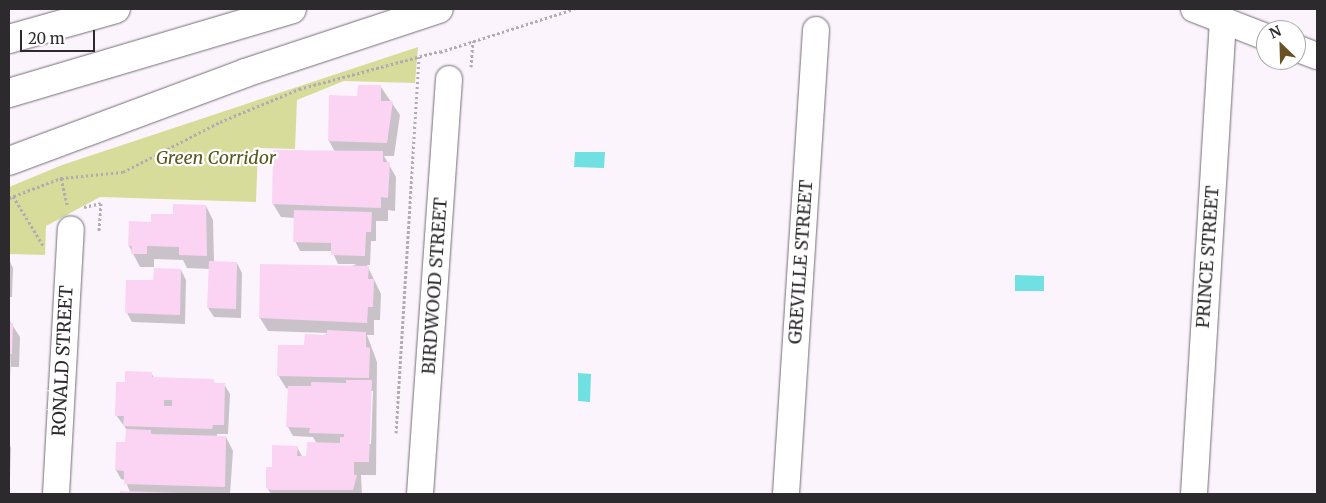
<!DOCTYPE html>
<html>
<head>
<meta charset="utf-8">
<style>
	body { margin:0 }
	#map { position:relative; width:1326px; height:503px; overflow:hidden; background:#fcf4fc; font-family:Merriweather,serif }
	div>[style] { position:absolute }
	.green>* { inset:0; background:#d8dc9a }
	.water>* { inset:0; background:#70e0e2 }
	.shadow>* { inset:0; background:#0003 }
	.building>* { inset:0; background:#fbd4f4 }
	.path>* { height:3px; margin-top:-1.5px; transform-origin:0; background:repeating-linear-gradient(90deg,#b2acb2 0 2.5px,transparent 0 5px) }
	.roads { filter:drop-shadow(0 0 1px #736d74) drop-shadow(0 0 1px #736d74) }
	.minor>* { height:26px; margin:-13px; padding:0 13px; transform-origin:13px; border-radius:13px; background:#fff }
	.motorway>* { height:28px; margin:-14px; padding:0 14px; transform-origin:14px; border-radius:14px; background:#fff }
	span { translate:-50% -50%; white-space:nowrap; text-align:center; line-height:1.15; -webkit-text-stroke:4.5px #fff; paint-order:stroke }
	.park-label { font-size:18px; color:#57581e; font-style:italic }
	.street-label { font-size:18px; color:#2d2a2d }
	.frame { position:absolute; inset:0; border:10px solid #2d2a2d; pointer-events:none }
	.north { position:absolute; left:1256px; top:20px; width:50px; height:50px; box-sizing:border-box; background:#fff; border:1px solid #abaaab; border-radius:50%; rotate:336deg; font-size:14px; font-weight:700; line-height:20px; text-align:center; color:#2d2a2d }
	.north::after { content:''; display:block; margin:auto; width:18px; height:22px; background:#695222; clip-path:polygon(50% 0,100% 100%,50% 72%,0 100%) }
	.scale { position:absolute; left:20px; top:30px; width:75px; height:22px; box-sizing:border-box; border:2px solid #2d2a2d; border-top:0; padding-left:6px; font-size:15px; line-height:18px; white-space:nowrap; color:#2d2a2d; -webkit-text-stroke:4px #fff; paint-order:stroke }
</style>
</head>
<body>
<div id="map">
	<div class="green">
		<i style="clip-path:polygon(418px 47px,415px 83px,344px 81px,297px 100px,295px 149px,258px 148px,256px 202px,100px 197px,46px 226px,45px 255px,9px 254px,9px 187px,62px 165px)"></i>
	</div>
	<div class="water">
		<i style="clip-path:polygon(575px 152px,605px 152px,604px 168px,574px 167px)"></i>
		<i style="clip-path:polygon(1015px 275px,1044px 276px,1044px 291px,1015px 291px)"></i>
		<i style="clip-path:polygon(578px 373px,591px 374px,590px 402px,578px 401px)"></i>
	</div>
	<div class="shadow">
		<i style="clip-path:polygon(evenodd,381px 87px,400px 115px,394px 156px,384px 156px,396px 177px,395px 211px,388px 210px,388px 221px,376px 221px,376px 241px,371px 241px,370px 265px,367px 265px,381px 294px,380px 320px,374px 320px,374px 335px,367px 335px,377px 362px,376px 475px,361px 475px,362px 494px,271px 494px,267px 487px,273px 469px,297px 447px,303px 458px,307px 458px,317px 444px,313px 437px,293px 436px,288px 427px,289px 389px,286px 388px,278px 375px,305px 347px,328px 333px,268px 331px,260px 318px,356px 264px,338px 264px,332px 251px,300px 251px,295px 241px,295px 218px,281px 217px,273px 204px,335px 152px,329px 141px,330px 96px,358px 97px,381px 87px,370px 391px,373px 391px,371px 444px,369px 444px,370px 391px)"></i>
		<i style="clip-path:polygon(206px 206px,213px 220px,214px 262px,237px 263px,242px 273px,241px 318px,214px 317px,208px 308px,210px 269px,187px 268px,183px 260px,154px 259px,154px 267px,140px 267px,129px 246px,152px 223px)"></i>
		<i style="clip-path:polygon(9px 260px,13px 268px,12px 297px,9px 297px)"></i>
		<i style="clip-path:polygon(181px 270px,186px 280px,185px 324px,132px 322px,127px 313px,154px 282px)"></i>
		<i style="clip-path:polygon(9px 320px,20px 337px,19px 367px,11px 367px,11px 380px)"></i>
		<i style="clip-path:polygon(151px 373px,155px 379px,213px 380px,215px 384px,224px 384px,230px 394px,228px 434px,217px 434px,217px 437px,226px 437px,233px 451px,230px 494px,121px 494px,130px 492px,125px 480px,121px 479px,116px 470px,117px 443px,127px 443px,127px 430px,116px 415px,126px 383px)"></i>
		<i style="clip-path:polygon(9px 444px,11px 448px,10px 478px,9px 478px)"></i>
	</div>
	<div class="building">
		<i style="clip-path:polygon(358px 85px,381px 85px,381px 101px,393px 101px,387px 143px,328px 141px,329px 95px,357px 96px)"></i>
		<i style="clip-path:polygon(273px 150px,383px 151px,383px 162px,390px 162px,388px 198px,381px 197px,381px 208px,272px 204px)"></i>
		<i style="clip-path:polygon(173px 204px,206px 205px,207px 256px,179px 255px,179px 247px,147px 246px,147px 254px,131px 254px,132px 246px,128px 246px,129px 221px,151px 222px,151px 214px,173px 214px)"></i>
		<i style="clip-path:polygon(294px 210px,372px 212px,371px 232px,366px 232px,365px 256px,331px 255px,331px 243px,293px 242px)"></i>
		<i style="clip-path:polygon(209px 261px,237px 262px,236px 309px,207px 308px)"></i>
		<i style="clip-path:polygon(260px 264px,369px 266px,368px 279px,374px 279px,373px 307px,368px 307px,367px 323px,259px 318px)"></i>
		<i style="clip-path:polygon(154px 268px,181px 269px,180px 315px,125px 313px,126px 280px,153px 280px)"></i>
		<i style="clip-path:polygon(9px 323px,13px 323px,12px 354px,9px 354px)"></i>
		<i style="clip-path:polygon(327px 330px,366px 332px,366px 347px,370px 348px,369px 378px,277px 376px,278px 345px,304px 345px,305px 334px,327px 335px)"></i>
		<i style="clip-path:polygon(evenodd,125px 371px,152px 372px,152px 377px,214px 379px,214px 383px,225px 383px,224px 425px,213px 425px,212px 429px,123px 426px,124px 416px,115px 416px,116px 382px,125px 382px,125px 371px,164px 400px,172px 400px,172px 406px,164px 406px,164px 400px)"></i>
		<i style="clip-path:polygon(346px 380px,372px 380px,369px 462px,354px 462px,354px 475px,357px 475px,353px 490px,271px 490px,266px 488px,266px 467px,272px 467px,272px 445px,298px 446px,297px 456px,306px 456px,307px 442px,340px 443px,340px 437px,344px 437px,344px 434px,309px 433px,310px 428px,286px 427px,288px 386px,311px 386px,311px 382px,346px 383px)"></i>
		<i style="clip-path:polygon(126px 429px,151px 430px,151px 434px,226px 436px,225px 487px,124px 484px,124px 471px,115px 470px,116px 442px,125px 442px)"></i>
		<i style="clip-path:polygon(120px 491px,180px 493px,180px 494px,120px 494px)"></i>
	</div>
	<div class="path">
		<i style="left:440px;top:52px;width:141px;rotate:-17.8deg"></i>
		<i style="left:471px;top:67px;width:26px;rotate:-86deg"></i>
		<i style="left:61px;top:178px;width:28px;rotate:77deg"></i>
		<i style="left:13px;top:196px;width:60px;rotate:58.7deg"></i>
		<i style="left:9px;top:198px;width:56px;rotate:-21deg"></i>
		<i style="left:61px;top:178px;width:62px;rotate:-5.5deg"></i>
		<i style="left:123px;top:172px;width:109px;rotate:-27.3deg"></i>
		<i style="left:220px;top:122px;width:86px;rotate:-22.7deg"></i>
		<i style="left:299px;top:89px;width:146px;rotate:-15.1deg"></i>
		<i style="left:84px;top:207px;width:17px;rotate:-13deg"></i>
		<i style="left:101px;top:203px;width:29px;rotate:94deg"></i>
		<i style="left:396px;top:433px;width:377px;rotate:-86.5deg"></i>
	</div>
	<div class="roads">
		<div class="minor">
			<i style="left:1194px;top:9px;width:77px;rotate:21.3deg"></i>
			<i style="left:1296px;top:48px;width:22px;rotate:21deg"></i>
			<i style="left:56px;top:494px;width:265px;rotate:-86.8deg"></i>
			<i style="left:420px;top:494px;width:416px;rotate:-86deg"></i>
			<i style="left:786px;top:494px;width:465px;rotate:-86.3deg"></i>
			<i style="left:1194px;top:494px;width:475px;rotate:-86.5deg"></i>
		</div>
		<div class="motorway">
			<i style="left:9px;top:39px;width:111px;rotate:-15.7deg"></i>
			<i style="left:9px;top:93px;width:295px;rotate:-16.5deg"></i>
			<i style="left:9px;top:161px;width:252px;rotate:-20.4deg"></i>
			<i style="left:245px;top:73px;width:204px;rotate:-18.3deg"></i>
		</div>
	</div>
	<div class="park-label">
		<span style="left:216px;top:158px">Green Corridor</span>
	</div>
	<div class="street-label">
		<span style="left:1208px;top:257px;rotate:-86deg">PRINCE STREET</span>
		<span style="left:801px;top:262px;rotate:-86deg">GREVILLE STREET</span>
		<span style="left:435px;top:286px;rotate:-86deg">BIRDWOOD STREET</span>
		<span style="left:63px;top:361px;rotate:-87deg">RONALD STREET</span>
	</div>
	<div class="frame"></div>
	<div class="north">N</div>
	<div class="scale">20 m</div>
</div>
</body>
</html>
